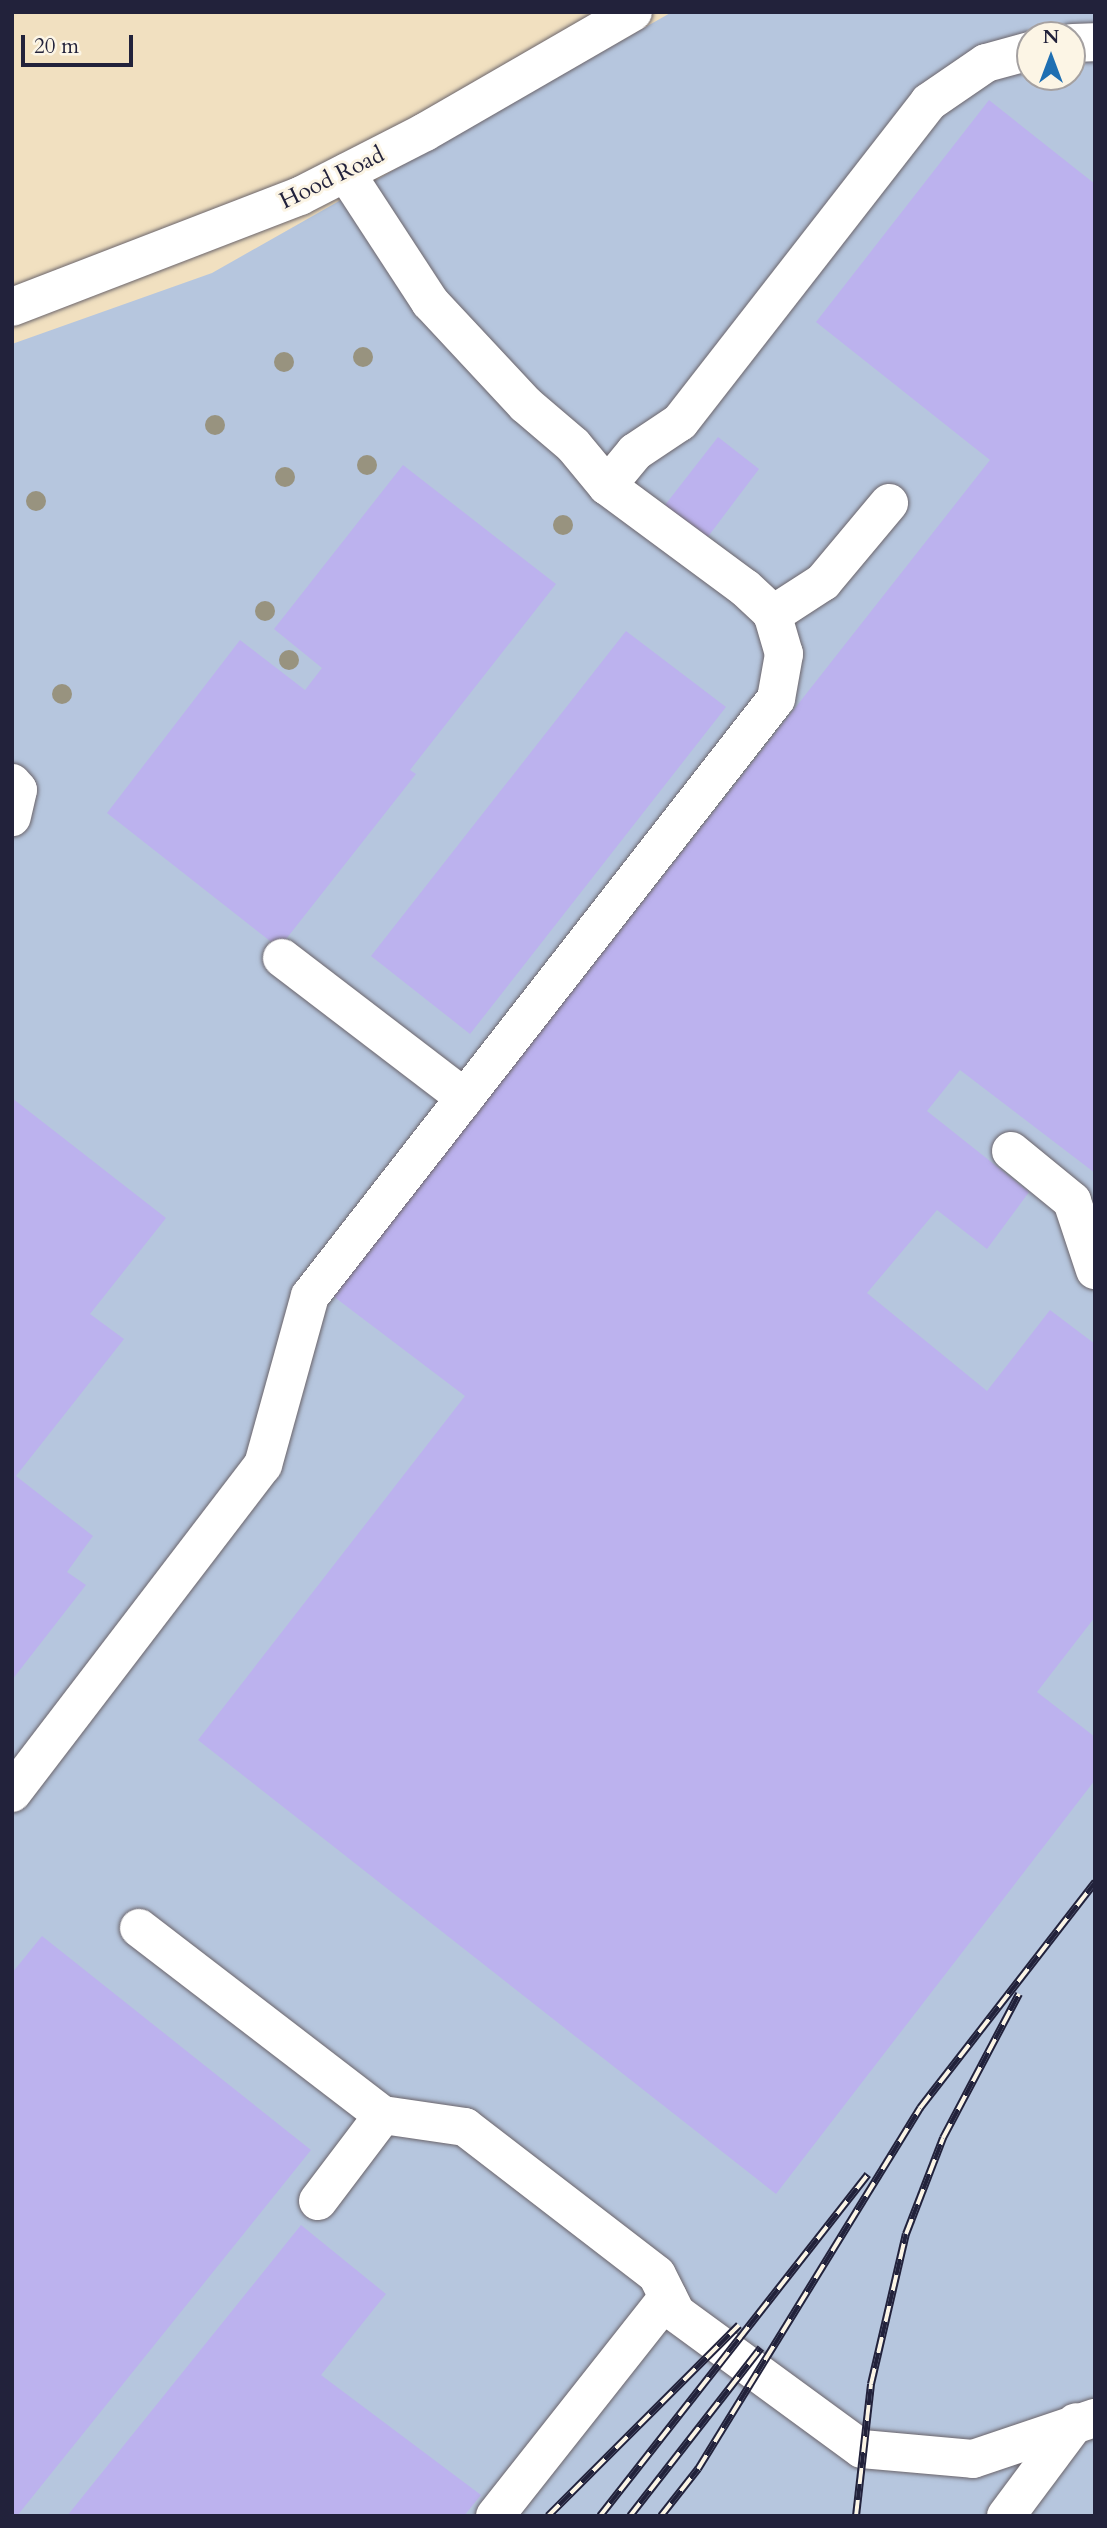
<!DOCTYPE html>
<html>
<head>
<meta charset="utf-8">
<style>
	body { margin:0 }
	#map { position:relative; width:1107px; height:2528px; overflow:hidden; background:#f1e0c0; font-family:Cardo,serif }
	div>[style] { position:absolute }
	.industrial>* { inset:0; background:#b6c6de }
	.building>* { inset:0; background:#bcb2ee }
	.roads { filter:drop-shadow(0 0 2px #6a646a) drop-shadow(0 0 2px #6a646a) }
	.minor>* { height:38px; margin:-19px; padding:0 19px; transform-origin:19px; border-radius:19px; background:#fff }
	.rail>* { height:8px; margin-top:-4px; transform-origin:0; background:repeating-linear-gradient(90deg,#fcf5e5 0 16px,#22223b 0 32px); box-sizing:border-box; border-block:2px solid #22223b }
	.trees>* { width:20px; height:20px; margin:-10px; border-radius:50%; background:#98937f }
	span { translate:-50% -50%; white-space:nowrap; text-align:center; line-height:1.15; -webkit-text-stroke:6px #fcf5e5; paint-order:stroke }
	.street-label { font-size:23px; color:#22223b }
	.frame { position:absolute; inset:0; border:14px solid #22223b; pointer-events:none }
	.north { position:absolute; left:1016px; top:21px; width:70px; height:70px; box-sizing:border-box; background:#fcf5e5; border:2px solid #a5a1a1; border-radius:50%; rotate:0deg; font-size:19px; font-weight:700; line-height:28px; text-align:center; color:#22223b }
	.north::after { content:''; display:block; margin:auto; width:24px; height:32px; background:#1f6fb2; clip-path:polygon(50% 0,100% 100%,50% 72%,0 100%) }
	.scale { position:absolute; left:21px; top:35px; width:112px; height:32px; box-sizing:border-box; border:4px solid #22223b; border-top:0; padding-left:9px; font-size:21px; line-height:24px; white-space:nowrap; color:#22223b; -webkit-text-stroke:5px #fcf5e5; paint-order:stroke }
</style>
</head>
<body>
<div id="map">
	<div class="industrial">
		<i style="clip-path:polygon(evenodd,672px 12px,1095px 12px,1095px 2516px,12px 2516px,12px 344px,212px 273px,672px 12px,1030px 35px,1072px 35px,1072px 77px,1030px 77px,1030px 35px)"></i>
	</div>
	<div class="building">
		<i style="clip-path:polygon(989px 100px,1095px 184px,1095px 1173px,960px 1070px,927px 1111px,1029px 1192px,987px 1249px,937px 1210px,867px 1293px,987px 1391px,1050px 1310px,1095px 1344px,1095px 1617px,1037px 1692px,1095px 1737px,1095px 1780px,776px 2194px,198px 1740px,465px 1396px,333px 1296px,990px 460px,816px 322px)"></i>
		<i style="clip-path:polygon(718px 437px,759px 469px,707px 538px,665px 505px)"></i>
		<i style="clip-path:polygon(403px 465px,556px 584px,410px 770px,416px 774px,279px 948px,107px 813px,240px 640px,305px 690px,322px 668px,274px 629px)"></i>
		<i style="clip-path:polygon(626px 631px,726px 707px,470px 1034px,371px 956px)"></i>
		<i style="clip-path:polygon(12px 1098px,166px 1218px,90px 1314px,124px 1339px,16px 1476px,93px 1536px,67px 1572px,86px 1585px,12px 1680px)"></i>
		<i style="clip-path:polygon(42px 1936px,311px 2150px,17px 2516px,12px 2516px,12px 1973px)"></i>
		<i style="clip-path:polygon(301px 2225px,386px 2294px,321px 2375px,481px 2495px,464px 2516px,67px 2516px)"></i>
	</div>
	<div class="roads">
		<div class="minor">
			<i style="left:1072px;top:43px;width:23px;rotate:-2deg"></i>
			<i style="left:12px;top:307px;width:309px;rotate:-21.1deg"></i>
			<i style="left:300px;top:196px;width:140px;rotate:-27.1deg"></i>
			<i style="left:425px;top:132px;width:240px;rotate:-30deg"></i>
			<i style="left:607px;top:486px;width:44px;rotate:-50.5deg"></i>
			<i style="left:635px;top:452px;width:54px;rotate:-33.7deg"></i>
			<i style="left:680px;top:422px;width:405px;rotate:-52.1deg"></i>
			<i style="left:929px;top:102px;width:69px;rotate:-34.4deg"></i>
			<i style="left:986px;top:63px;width:46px;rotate:-15.3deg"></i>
			<i style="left:772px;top:615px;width:61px;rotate:-32.9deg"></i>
			<i style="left:823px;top:582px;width:103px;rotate:-50.1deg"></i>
			<i style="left:12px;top:783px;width:9px;rotate:49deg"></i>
			<i style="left:18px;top:790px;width:28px;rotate:103deg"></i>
			<i style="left:282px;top:958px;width:230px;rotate:37.4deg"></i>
			<i style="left:1011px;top:1151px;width:79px;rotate:39.3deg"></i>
			<i style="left:1072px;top:1201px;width:73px;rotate:71.6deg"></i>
			<i style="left:12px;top:1793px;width:413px;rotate:-52.6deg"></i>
			<i style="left:263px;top:1465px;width:175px;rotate:-74.5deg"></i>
			<i style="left:310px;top:1296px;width:757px;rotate:-52.03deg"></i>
			<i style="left:776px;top:699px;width:46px;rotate:-79.9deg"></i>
			<i style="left:784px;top:654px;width:43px;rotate:-106.3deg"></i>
			<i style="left:772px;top:613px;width:37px;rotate:-137deg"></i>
			<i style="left:745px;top:588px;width:172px;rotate:-143.5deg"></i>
			<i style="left:607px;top:486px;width:53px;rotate:-129.7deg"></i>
			<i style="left:573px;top:445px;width:62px;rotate:-139.6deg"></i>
			<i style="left:526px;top:405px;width:141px;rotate:-133deg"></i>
			<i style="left:430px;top:302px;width:154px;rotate:-123.1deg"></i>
			<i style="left:139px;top:1928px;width:307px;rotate:37.5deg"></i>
			<i style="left:383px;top:2115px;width:83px;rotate:8.3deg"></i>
			<i style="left:465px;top:2127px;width:242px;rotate:37.6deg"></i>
			<i style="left:657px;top:2275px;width:42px;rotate:63.4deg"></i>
			<i style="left:676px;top:2313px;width:230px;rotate:36.2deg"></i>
			<i style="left:862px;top:2449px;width:111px;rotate:5.1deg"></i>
			<i style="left:973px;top:2459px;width:129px;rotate:-18.6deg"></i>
			<i style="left:318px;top:2201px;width:108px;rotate:-52.9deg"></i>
			<i style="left:495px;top:2516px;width:279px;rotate:-51.7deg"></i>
			<i style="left:1006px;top:2516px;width:117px;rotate:-53.3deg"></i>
		</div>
	</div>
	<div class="rail">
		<i style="left:548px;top:2516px;width:270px;rotate:-45deg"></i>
		<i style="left:600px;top:2516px;width:434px;rotate:-51.9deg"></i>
		<i style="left:630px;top:2516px;width:213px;rotate:-52.1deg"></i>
		<i style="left:661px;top:2516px;width:60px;rotate:-51.8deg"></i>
		<i style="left:698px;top:2469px;width:424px;rotate:-58.4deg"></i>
		<i style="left:920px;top:2108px;width:286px;rotate:-52.2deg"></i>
		<i style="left:856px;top:2516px;width:133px;rotate:-83.5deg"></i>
		<i style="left:871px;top:2384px;width:154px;rotate:-76.9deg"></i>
		<i style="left:906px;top:2234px;width:103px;rotate:-68.9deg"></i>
		<i style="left:943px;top:2138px;width:163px;rotate:-62.2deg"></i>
	</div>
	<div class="trees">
		<i style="left:363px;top:357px"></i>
		<i style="left:284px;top:362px"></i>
		<i style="left:215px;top:425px"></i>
		<i style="left:367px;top:465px"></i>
		<i style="left:285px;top:477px"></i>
		<i style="left:36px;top:501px"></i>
		<i style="left:563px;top:525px"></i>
		<i style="left:265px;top:611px"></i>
		<i style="left:289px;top:660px"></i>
		<i style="left:62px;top:694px"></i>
	</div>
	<div class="street-label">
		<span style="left:332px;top:178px;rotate:-26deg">Hood Road</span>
	</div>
	<div class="frame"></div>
	<div class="north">N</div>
	<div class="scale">20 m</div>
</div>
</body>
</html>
